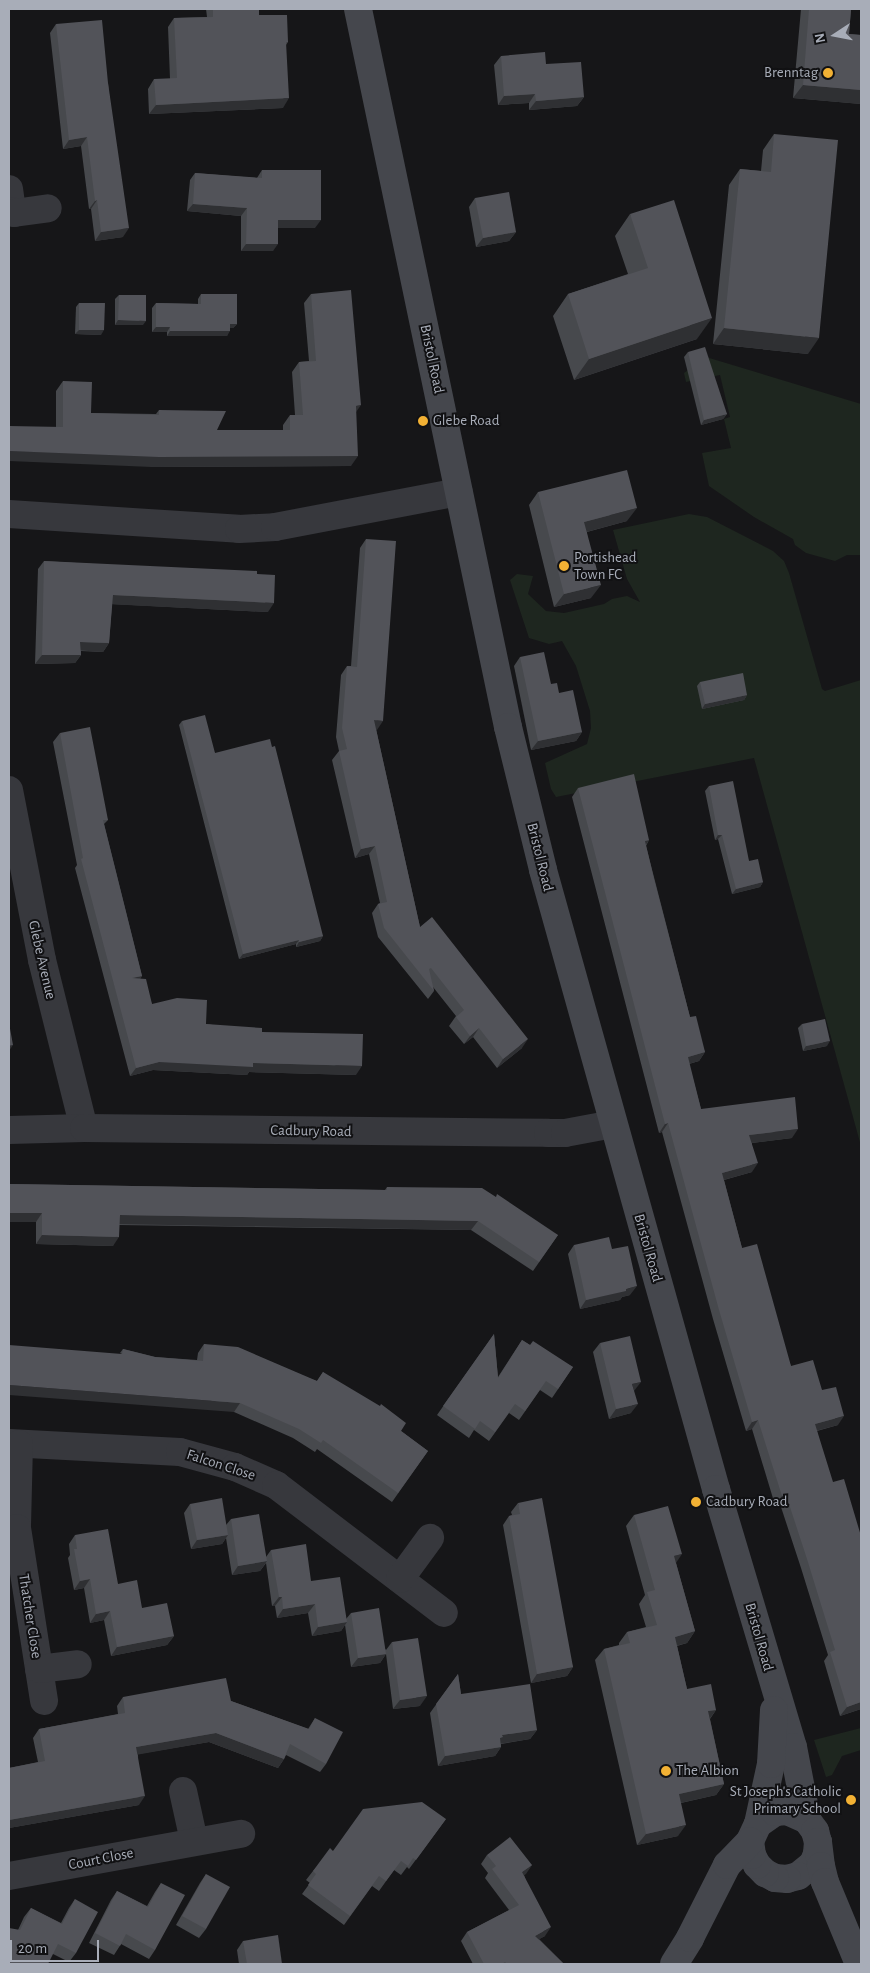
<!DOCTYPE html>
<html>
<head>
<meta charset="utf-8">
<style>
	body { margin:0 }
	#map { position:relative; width:870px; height:1973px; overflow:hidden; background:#161618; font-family:"Alegreya Sans",sans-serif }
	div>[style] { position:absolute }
	.green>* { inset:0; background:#1e261f }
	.minor>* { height:28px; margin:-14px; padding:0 14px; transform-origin:14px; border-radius:14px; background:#37383d }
	.secondary>* { height:28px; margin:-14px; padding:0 14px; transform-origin:14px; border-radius:14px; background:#45474d }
	.wall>* { inset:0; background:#47494d }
	.shaded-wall>* { inset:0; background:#2f3033 }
	.building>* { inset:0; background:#525359 }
	.dots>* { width:14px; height:14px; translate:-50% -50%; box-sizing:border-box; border:2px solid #111113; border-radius:50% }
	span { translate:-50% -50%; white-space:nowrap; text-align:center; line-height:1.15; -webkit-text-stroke:4px #111113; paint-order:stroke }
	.poi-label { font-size:15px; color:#a8adb8 }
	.right { translate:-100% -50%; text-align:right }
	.left { translate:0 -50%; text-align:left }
	.street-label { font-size:15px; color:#a8adb8 }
	.frame { position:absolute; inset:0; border:10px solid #a8adb8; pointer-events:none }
	.north { position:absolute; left:810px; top:10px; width:50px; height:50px; -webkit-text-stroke:4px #111113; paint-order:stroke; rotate:259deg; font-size:14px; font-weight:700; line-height:20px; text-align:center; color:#a8adb8 }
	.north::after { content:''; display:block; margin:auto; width:18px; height:22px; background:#a8adb8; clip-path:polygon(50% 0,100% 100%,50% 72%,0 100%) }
	.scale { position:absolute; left:10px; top:1940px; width:89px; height:22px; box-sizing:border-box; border:2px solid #a8adb8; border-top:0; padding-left:6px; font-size:15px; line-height:18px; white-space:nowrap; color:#a8adb8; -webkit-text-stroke:4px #111113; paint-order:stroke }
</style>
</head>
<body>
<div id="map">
	<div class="green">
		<i style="clip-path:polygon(706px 357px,861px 404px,861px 555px,847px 555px,835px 561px,806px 553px,795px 545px,793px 539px,754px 517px,709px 486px,702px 453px,731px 448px,724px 419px,730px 417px,720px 375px,686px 382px,684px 373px)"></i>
		<i style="clip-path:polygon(689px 514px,707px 517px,773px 551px,784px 561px,789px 573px,822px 689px,825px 691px,861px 680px,861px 1146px,754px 758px,556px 797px,551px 789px,545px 763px,587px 744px,591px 728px,590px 711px,576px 666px,562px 641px,549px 644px,529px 638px,510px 580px,517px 574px,533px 576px,528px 594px,546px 611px,564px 613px,604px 604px,612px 599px,627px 596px,640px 602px,627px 579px,613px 530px)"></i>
		<i style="clip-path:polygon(861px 1728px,861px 1750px,842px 1756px,832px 1775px,826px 1777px,814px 1740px)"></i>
	</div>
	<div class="minor">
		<i style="left:9px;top:189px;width:22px;rotate:82deg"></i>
		<i style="left:12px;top:211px;width:3px;rotate:45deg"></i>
		<i style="left:14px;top:213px;width:34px;rotate:-8deg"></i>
		<i style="left:9px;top:514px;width:230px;rotate:3.7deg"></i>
		<i style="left:239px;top:529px;width:36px;rotate:-3deg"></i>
		<i style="left:275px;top:527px;width:187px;rotate:-10.8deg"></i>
		<i style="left:9px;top:790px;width:173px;rotate:79deg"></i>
		<i style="left:42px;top:960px;width:173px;rotate:76deg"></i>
		<i style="left:9px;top:1130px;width:75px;rotate:-1.5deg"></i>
		<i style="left:84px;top:1128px;width:464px;rotate:0.6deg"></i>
		<i style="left:548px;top:1133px;width:17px"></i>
		<i style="left:565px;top:1133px;width:49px;rotate:-10.6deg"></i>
		<i style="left:9px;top:1443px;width:171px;rotate:3deg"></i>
		<i style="left:180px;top:1452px;width:57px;rotate:15.3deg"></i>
		<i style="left:235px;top:1467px;width:45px;rotate:23.7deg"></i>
		<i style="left:276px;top:1485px;width:211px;rotate:37.3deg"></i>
		<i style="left:19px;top:1444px;width:84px;rotate:91.4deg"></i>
		<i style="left:17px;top:1528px;width:175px;rotate:81.1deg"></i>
		<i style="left:400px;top:1579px;width:51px;rotate:-53.8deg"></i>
		<i style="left:39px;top:1669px;width:39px;rotate:-7deg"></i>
		<i style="left:183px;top:1791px;width:51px;rotate:77.6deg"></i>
		<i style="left:9px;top:1876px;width:236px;rotate:-10.3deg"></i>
	</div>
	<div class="secondary">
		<i style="left:358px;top:9px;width:734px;rotate:78.2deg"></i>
		<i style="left:508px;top:727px;width:147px;rotate:76.2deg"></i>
		<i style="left:543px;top:870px;width:643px;rotate:74.39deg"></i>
		<i style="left:716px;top:1489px;width:269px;rotate:73.4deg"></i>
		<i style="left:793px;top:1747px;width:74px;rotate:79.1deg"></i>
		<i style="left:758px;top:1824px;width:61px;rotate:-77.8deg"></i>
		<i style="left:771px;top:1764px;width:54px;rotate:-86.8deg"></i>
		<i style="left:818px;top:1842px;width:12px;rotate:95deg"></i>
		<i style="left:817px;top:1854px;width:11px;rotate:112deg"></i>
		<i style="left:813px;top:1864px;width:19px;rotate:141deg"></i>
		<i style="left:798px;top:1876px;width:11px;rotate:165deg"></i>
		<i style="left:787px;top:1879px;width:12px;rotate:-175deg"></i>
		<i style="left:775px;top:1878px;width:11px;rotate:-153deg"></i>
		<i style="left:765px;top:1873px;width:11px;rotate:-135deg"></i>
		<i style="left:757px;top:1865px;width:11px;rotate:-117deg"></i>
		<i style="left:752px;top:1855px;width:14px;rotate:-98deg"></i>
		<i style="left:750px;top:1841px;width:19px;rotate:-65deg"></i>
		<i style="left:758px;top:1824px;width:21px;rotate:-35deg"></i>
		<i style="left:775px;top:1812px;width:12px;rotate:-5deg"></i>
		<i style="left:787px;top:1811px;width:22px;rotate:24deg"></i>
		<i style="left:807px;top:1820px;width:14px;rotate:54deg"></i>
		<i style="left:815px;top:1831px;width:11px;rotate:75deg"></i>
		<i style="left:818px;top:1842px;width:24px;rotate:83deg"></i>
		<i style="left:821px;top:1866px;width:16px;rotate:76deg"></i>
		<i style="left:825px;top:1882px;width:89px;rotate:67.5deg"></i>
		<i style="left:674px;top:1964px;width:31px;rotate:-58deg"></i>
		<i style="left:690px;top:1938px;width:82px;rotate:-63.1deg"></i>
		<i style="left:727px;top:1865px;width:33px;rotate:-46deg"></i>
	</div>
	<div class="wall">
		<i style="clip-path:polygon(206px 9px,259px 9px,259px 15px,288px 42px,286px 45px,283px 108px,149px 114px,148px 89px,154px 79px,170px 79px,168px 27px,174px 18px,207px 17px)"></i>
		<i style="clip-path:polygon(801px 9px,851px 9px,849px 34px,861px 35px,861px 104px,793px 98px)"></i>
		<i style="clip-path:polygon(56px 24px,108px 83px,123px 237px,95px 241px,91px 209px,89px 209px,81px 146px,63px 149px,50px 33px)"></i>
		<i style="clip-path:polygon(501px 56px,546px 64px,584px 97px,577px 106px,529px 110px,529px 103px,498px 105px,494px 65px)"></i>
		<i style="clip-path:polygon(774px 134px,808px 354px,713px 344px,729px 185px,740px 169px,761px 171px,763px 150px)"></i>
		<i style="clip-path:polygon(262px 170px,315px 228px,278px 228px,273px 251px,241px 251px,241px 216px,187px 211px,190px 180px,195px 173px,257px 178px)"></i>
		<i style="clip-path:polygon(475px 198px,516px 232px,509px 241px,476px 247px,469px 207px)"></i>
		<i style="clip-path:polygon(630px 214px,697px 339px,574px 380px,553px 316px,568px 294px,628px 274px,615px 236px)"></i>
		<i style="clip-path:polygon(201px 294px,237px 324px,233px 328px,230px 328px,227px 336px,167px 336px,167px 332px,152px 332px,152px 308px,156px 303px,198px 304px,198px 299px)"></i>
		<i style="clip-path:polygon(311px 294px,356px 412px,351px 466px,152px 467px,56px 427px,56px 391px,63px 381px,91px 413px,156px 414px,159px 410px,217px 430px,283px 430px,283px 425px,290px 415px,295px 415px,292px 372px,299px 362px,309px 361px,304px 303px)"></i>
		<i style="clip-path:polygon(119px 295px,143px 325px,115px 325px,115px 299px)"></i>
		<i style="clip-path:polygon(79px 303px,101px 335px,75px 334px,76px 307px)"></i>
		<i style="clip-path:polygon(688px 352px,727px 414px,723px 419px,701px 425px,684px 357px)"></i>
		<i style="clip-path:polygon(538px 492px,627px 521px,587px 532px,591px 598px,554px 607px,529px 505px)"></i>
		<i style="clip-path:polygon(366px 539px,377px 730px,376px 729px,420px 927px,522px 1048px,497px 1068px,473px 1037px,464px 1044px,449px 1026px,456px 1016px,433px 987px,434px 991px,428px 999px,378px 937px,372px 913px,378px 904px,380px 903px,369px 854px,355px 858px,332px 760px,339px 751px,336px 737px,341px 675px,347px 666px,351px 666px,360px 548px)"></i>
		<i style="clip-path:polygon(44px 561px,257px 574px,268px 612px,112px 604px,109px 643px,103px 652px,81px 651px,81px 655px,75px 663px,35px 664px,38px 569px)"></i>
		<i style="clip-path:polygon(520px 657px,551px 684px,559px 693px,582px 732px,576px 741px,531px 750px,514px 666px)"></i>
		<i style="clip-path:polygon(700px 682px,747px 695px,744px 700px,702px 709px,697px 686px)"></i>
		<i style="clip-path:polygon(182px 721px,215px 753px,323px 936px,320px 941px,296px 947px,296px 944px,239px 959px,179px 725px)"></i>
		<i style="clip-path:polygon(60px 733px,108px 820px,104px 824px,142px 976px,140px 979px,152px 1004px,206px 1024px,262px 1032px,356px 1075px,249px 1072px,247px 1075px,153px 1070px,130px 1076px,75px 868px,77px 865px,53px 742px)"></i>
		<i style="clip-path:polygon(709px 786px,749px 861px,763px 882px,760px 887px,732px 894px,718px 839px,715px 840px,705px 791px)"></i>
		<i style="clip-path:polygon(578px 788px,649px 840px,646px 846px,690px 1017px,705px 1052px,699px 1061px,689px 1064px,701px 1109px,792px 1138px,752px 1143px,752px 1172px,724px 1180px,742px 1248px,791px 1366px,822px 1390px,838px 1425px,817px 1431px,861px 1709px,840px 1716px,824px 1661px,828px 1655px,801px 1568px,780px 1504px,775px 1505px,752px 1429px,746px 1431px,713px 1319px,662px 1132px,659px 1133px,572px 797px)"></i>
		<i style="clip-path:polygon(802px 1024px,827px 1046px,803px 1051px,798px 1028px)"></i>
		<i style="clip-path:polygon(9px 1184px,385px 1190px,387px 1187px,558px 1235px,533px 1271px,471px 1230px,119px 1225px,113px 1246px,36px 1244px,36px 1222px)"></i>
		<i style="clip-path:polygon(574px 1245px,612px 1249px,630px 1295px,622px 1297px,620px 1300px,580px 1309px,568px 1254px)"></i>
		<i style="clip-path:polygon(494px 1334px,498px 1377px,522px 1340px,530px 1345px,573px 1367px,552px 1398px,540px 1390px,519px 1420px,509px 1413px,489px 1441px,474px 1430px,469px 1438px,437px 1415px)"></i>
		<i style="clip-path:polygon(600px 1343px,634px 1391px,631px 1413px,609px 1419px,593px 1352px)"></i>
		<i style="clip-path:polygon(204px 1344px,317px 1381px,323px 1372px,401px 1431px,428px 1451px,392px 1502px,317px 1449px,315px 1452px,293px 1438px,234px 1412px,120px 1353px,123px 1349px,155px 1357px,197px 1360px,198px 1353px)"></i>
		<i style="clip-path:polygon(518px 1503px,573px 1667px,567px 1676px,531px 1683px,503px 1525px,509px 1516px,512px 1515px,511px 1512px)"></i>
		<i style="clip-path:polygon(190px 1504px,226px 1525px,231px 1519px,266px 1557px,271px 1550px,311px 1581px,346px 1619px,351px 1613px,386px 1650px,392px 1642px,420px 1706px,393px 1709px,386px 1654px,380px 1663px,351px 1667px,345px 1625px,341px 1631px,312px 1636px,308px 1613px,277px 1618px,275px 1606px,272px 1606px,266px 1563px,260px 1571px,232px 1575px,226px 1538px,222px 1544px,191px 1549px,184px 1513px)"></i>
		<i style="clip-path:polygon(634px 1515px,676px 1563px,695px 1631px,687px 1643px,677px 1646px,687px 1689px,716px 1710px,710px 1719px,724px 1784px,716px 1795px,681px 1803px,678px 1836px,637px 1845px,595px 1660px,604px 1649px,619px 1645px,619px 1643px,627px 1632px,646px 1627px,639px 1604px,645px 1595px,626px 1526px)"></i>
		<i style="clip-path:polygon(75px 1535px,118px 1584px,142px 1608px,174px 1636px,167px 1645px,111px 1656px,104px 1620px,90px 1623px,84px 1588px,74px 1590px,68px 1558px,70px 1555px,69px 1544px)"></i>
		<i style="clip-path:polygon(458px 1674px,461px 1694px,537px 1730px,530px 1739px,501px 1744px,501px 1747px,495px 1756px,438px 1766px,430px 1713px)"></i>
		<i style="clip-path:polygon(123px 1697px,231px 1701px,308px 1729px,315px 1718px,326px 1764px,320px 1772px,286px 1755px,284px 1759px,278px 1768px,209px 1742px,138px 1754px,139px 1805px,9px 1828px,9px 1768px,38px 1762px,33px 1738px,39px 1729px,118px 1714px,117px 1706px)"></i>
		<i style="clip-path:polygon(446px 1819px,409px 1869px,407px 1867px,401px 1875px,394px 1870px,379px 1891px,372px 1886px,344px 1925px,302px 1894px,310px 1883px,306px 1880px,313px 1871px,333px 1851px)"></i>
		<i style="clip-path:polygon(487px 1855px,532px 1865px,524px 1875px,545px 1936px,539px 1939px,564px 1964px,473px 1964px,461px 1941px,467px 1932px,509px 1910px,485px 1878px,488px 1873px,481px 1864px)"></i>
		<i style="clip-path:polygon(206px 1874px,206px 1929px,199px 1938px,176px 1925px,200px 1883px)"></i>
		<i style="clip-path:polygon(161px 1883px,155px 1950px,149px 1959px,121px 1944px,114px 1955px,89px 1943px,111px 1900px,117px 1891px,147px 1906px,155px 1892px)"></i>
		<i style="clip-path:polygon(75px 1899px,76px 1953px,69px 1962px,53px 1954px,18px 1930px,24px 1917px,31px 1908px,61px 1923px,69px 1908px)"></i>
		<i style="clip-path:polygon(243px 1941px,282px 1964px,239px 1964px,237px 1950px)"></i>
	</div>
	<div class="shaded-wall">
		<i style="clip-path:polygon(803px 85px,861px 90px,861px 104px,793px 98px)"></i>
		<i style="clip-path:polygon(535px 94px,529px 103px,498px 105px,504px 96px)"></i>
		<i style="clip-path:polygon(584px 97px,577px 106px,529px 110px,536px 101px)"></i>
		<i style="clip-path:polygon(289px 98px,283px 108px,149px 114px,156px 105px)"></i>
		<i style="clip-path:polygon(87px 137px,81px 146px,63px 149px,69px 140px)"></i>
		<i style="clip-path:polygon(97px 200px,91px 209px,89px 209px,95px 201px)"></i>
		<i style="clip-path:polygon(193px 204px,247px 208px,241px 216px,187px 211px)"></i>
		<i style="clip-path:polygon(278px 220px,321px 220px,315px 228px,273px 228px)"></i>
		<i style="clip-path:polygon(129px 228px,123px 237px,95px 241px,101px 232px)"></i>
		<i style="clip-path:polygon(516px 232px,509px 241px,476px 247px,483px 238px)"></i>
		<i style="clip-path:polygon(246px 244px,278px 244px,273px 251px,241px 251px)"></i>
		<i style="clip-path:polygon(712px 318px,697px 339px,574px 380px,589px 359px)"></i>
		<i style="clip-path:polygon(118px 320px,146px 321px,143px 325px,115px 325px)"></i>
		<i style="clip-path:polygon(230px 324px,237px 324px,233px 328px,226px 328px)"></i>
		<i style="clip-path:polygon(156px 327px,170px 327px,167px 332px,152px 332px)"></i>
		<i style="clip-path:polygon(724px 328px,819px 338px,808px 354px,713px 344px)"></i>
		<i style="clip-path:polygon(79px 330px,104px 330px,101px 335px,75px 334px)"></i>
		<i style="clip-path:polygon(170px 331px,230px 331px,227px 336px,167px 336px)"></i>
		<i style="clip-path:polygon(361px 405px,354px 415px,356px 406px)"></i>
		<i style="clip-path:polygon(727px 414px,723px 419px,701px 425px,704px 420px)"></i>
		<i style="clip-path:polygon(9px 451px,358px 456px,351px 466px,152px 467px,9px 461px)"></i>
		<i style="clip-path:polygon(637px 508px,627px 521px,575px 535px,584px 522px)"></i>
		<i style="clip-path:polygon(601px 585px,591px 598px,554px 607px,564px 594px)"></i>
		<i style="clip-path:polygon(113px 595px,274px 603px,268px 612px,107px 604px)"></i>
		<i style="clip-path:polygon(80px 642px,109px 643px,103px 652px,74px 650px)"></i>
		<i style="clip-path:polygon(42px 655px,81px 655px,75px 663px,35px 664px)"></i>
		<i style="clip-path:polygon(747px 695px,744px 700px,702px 709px,705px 704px)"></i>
		<i style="clip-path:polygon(374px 720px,383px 721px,377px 730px,368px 729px)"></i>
		<i style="clip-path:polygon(582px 732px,576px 741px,531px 750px,538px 741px)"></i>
		<i style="clip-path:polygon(718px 835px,722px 835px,718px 839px,715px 840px)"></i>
		<i style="clip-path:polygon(649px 840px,643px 849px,645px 841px)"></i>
		<i style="clip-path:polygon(375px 846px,369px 854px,355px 858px,361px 849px)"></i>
		<i style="clip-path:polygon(763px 882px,760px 887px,732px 894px,736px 889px)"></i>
		<i style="clip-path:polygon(323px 936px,320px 941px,296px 947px,299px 942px)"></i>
		<i style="clip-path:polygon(299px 940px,296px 944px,239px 959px,243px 954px)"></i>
		<i style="clip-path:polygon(142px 976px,136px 984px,132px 978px)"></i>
		<i style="clip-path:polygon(479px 1028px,473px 1037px,464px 1044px,470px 1036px)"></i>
		<i style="clip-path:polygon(528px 1039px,522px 1048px,497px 1068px,503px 1059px)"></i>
		<i style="clip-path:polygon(830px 1041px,827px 1046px,803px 1051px,806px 1046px)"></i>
		<i style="clip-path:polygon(13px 1045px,9px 1051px,9px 1046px)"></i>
		<i style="clip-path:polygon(705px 1052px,699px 1061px,681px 1066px,688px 1057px)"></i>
		<i style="clip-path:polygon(159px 1062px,253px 1063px,362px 1066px,356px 1075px,249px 1072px,247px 1075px,153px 1070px,130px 1076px,136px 1068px)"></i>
		<i style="clip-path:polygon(668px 1123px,662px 1132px,659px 1133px,665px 1124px)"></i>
		<i style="clip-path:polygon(798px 1129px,792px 1138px,743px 1144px,749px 1135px)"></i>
		<i style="clip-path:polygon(758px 1163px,752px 1172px,716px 1182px,722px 1173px)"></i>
		<i style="clip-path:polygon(9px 1213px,42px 1213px,36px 1222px,9px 1222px)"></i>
		<i style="clip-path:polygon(120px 1215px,478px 1221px,471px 1230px,113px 1224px)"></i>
		<i style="clip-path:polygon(42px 1235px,119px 1237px,113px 1246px,36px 1244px)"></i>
		<i style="clip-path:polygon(637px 1286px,630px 1295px,622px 1297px,620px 1300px,580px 1309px,586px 1300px)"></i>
		<i style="clip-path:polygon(641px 1382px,634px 1391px,632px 1384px)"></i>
		<i style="clip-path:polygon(9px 1385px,240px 1403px,234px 1412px,9px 1395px)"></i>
		<i style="clip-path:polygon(638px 1404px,631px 1413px,609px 1419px,616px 1409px)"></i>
		<i style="clip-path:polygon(844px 1416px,838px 1425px,808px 1433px,815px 1424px)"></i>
		<i style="clip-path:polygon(758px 1420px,752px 1429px,746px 1431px,752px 1422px)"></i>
		<i style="clip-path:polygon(786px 1495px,780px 1504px,775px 1505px,782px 1496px)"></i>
		<i style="clip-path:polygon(228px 1535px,222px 1544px,191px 1549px,197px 1540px)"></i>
		<i style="clip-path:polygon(682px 1554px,674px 1566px,674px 1556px)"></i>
		<i style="clip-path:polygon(267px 1561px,260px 1571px,232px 1575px,238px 1566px)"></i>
		<i style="clip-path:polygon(90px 1579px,84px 1588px,74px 1590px,80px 1581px)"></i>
		<i style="clip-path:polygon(279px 1597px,282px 1597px,275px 1606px,272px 1606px)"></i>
		<i style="clip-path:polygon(315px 1604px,308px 1613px,277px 1618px,283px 1609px)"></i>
		<i style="clip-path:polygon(110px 1611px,104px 1620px,90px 1623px,96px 1614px)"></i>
		<i style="clip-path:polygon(347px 1622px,341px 1631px,312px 1636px,318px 1627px)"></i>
		<i style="clip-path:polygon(695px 1631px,687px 1643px,667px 1648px,675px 1637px)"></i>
		<i style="clip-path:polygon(174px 1636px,167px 1645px,111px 1656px,117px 1647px)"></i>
		<i style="clip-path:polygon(386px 1654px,380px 1663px,351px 1667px,358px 1658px)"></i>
		<i style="clip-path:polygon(573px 1667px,567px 1676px,531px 1683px,537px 1674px)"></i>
		<i style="clip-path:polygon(427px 1696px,420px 1706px,393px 1709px,400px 1700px)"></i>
		<i style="clip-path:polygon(861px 1702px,861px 1709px,840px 1716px,847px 1707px)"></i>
		<i style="clip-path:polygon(716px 1710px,708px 1721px,708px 1711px)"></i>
		<i style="clip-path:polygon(537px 1730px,530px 1739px,498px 1744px,500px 1738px,502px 1735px)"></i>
		<i style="clip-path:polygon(216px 1733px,284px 1759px,278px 1768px,209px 1742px,130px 1756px,136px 1747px)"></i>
		<i style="clip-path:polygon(501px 1747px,495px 1756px,438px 1766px,445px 1756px)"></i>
		<i style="clip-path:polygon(724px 1784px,716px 1795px,671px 1805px,679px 1794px)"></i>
		<i style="clip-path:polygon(145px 1796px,139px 1805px,9px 1828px,9px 1820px)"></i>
		<i style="clip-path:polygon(686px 1825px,678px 1836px,637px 1845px,646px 1834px)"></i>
		<i style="clip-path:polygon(532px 1865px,526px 1874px,516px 1881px,522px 1872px)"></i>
		<i style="clip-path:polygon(551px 1927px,545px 1936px,529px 1945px,535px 1936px)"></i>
	</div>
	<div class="building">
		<i style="clip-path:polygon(213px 9px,259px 9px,259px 15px,287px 15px,288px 42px,286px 42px,289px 98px,156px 105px,154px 79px,177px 78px,174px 18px,213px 17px)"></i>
		<i style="clip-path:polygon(809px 9px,851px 9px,849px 34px,861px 35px,861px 90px,803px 85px)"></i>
		<i style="clip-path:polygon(102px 20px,108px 83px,129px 228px,101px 232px,97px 200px,95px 201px,87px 137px,69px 140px,56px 24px)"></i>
		<i style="clip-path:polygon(545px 52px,546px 64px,581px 62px,584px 97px,536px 101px,535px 94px,504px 96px,501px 56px)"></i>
		<i style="clip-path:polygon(774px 134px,838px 140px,819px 338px,724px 328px,740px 169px,771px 172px)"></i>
		<i style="clip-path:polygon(262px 170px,321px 170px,321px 220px,278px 220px,278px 244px,246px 244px,247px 208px,193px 204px,195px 173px,262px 178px)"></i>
		<i style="clip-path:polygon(509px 192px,516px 232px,483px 238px,475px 198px)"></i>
		<i style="clip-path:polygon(674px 200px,712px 318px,589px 359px,568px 294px,648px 268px,630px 214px)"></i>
		<i style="clip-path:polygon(351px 290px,361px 405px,356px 406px,358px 456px,159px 457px,9px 451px,9px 426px,63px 427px,63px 381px,92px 382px,91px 413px,159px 415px,159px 410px,226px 411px,217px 430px,290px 430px,290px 415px,303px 415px,299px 362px,316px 361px,311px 294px)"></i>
		<i style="clip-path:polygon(201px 294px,237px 294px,237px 324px,230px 324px,230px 331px,170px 331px,170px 327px,156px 327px,156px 303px,201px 304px)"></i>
		<i style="clip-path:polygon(119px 295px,146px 295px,146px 321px,118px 320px)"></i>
		<i style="clip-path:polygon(79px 303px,105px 303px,104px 330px,79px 330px)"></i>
		<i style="clip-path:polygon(705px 347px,727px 414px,704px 420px,688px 352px)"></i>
		<i style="clip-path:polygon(627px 470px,637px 508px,584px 522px,601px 585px,564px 594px,538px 492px)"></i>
		<i style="clip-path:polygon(366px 539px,396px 541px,383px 721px,374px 720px,420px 927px,432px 917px,528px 1039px,503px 1059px,479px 1028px,470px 1036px,456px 1017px,464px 1010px,431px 968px,429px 969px,434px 991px,384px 928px,378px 904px,387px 902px,375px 846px,361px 849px,339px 751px,347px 749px,342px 728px,347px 666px,357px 667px)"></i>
		<i style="clip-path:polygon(44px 561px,257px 571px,257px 574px,275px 575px,274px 603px,113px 595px,109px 643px,80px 642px,81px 655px,42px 655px)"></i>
		<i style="clip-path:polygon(544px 652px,551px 684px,557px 683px,559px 693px,573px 690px,582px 732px,538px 741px,520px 657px)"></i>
		<i style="clip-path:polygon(743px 673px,747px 695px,705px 704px,700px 682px)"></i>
		<i style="clip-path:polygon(205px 715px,215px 753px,270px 739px,272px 747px,275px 746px,323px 936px,299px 942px,299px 940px,243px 954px,182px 721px)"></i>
		<i style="clip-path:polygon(90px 727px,108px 820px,103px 820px,142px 976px,132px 978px,146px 979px,152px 1004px,177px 998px,207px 1000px,206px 1024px,262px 1028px,262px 1032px,363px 1034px,362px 1066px,253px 1063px,253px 1067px,159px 1062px,136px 1068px,81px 859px,83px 858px,60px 733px)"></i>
		<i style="clip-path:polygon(634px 774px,649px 840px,645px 841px,654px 879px,690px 1017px,696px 1016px,705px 1052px,688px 1057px,701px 1109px,795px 1097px,798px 1129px,749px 1135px,758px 1163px,722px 1173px,742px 1248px,757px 1244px,791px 1366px,813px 1360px,822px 1390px,836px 1387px,844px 1416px,815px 1424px,833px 1482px,844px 1479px,861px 1536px,861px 1702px,847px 1707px,830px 1652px,835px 1650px,807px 1559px,786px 1495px,782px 1496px,758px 1420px,752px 1422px,719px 1310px,668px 1123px,665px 1124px,578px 788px)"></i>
		<i style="clip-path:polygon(733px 781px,749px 861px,758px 859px,763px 882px,736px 889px,722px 835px,718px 835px,709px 786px)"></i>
		<i style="clip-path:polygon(825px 1019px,830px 1041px,806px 1046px,802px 1024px)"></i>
		<i style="clip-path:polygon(9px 1023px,13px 1045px,9px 1046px)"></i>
		<i style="clip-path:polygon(9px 1184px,387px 1190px,387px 1187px,482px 1188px,496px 1197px,497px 1194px,558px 1235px,539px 1262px,478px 1221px,120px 1215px,119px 1237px,42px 1235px,42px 1213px,9px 1213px)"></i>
		<i style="clip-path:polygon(609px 1237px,612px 1249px,628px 1246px,637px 1286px,626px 1289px,626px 1291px,586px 1300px,574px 1245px)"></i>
		<i style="clip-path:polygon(494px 1334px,498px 1378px,522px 1340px,530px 1345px,533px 1341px,573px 1367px,558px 1389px,546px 1381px,525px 1411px,515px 1404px,495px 1432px,480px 1421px,475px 1429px,443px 1406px)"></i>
		<i style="clip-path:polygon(630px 1336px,641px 1382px,632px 1384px,638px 1404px,616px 1409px,600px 1343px)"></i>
		<i style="clip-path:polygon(204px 1344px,238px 1347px,317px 1381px,323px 1372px,380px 1406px,381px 1404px,406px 1423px,401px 1431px,428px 1451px,398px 1493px,323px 1440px,321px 1443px,299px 1429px,240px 1403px,9px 1385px,9px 1345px,122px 1354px,123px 1349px,155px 1357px,203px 1361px)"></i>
		<i style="clip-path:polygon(222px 1498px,228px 1535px,197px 1540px,190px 1504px)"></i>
		<i style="clip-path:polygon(542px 1498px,573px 1667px,537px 1674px,509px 1516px,520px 1514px,518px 1503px)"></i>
		<i style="clip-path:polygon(668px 1506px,682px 1554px,674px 1556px,695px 1631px,675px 1637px,687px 1689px,711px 1684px,716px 1710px,708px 1711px,724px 1784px,679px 1794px,686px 1825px,646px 1834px,604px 1649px,630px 1643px,627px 1632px,657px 1625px,647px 1592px,655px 1590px,634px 1515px)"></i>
		<i style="clip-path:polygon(259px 1514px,267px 1561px,238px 1566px,231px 1519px)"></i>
		<i style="clip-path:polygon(108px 1529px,118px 1584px,137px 1580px,142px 1608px,167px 1603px,174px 1636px,117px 1647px,110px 1611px,96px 1614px,90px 1579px,80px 1581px,74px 1549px,77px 1549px,75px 1535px)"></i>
		<i style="clip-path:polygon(306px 1544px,311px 1581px,340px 1577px,347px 1622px,318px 1627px,315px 1604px,283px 1609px,282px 1597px,279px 1597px,271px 1550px)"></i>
		<i style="clip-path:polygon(379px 1608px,386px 1654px,358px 1658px,351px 1613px)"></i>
		<i style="clip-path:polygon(418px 1638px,427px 1696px,400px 1700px,392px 1642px)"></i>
		<i style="clip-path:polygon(458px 1674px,461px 1694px,530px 1684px,537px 1730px,502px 1735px,503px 1737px,500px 1738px,501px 1747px,445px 1756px,436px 1704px)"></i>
		<i style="clip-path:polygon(226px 1678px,231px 1701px,309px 1729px,315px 1718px,343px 1732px,326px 1764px,290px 1744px,284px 1759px,216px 1733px,136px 1747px,145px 1796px,9px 1820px,9px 1768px,45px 1761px,39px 1729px,125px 1713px,123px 1697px)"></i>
		<i style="clip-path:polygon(422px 1802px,446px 1819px,416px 1860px,413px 1858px,408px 1866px,401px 1861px,386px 1881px,379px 1876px,350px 1916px,308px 1885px,316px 1874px,313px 1871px,330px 1848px,333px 1851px,363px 1809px)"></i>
		<i style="clip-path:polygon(510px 1837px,532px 1865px,522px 1872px,551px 1927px,535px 1936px,564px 1964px,507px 1964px,505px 1962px,502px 1964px,484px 1964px,467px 1932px,519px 1905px,492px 1869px,496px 1866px,487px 1855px)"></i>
		<i style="clip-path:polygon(206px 1874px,230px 1887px,206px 1929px,182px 1916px)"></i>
		<i style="clip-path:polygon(161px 1883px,185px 1895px,155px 1950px,126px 1934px,120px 1946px,95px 1933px,117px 1891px,148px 1907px)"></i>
		<i style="clip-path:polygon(75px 1899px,98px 1912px,76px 1953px,58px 1944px,48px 1964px,9px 1964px,9px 1928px,20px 1930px,31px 1908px,62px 1924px)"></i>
		<i style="clip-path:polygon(278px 1935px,282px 1964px,247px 1964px,243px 1941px)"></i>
	</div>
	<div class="dots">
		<i style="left:828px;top:73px;background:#f2b134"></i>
		<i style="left:423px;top:421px;background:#f2b134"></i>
		<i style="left:564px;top:566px;background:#f2b134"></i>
		<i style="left:696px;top:1502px;background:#f2b134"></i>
		<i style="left:666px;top:1771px;background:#f2b134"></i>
		<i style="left:851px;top:1800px;background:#f2b134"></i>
	</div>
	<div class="poi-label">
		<span class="right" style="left:818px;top:73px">Brenntag</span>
		<span class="left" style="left:433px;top:421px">Glebe Road</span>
		<span class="left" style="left:574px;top:566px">Portishead<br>Town FC</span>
		<span class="left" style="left:706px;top:1502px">Cadbury Road</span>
		<span class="left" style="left:676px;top:1771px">The Albion</span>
		<span class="right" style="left:841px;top:1800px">St Joseph's Catholic<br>Primary School</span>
	</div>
	<div class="street-label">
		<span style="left:432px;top:359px;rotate:78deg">Bristol Road</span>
		<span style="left:540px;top:857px;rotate:76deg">Bristol Road</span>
		<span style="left:42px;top:960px;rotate:77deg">Glebe Avenue</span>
		<span style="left:311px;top:1131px;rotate:1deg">Cadbury Road</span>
		<span style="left:648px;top:1248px;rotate:74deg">Bristol Road</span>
		<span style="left:221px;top:1465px;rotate:18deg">Falcon Close</span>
		<span style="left:30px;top:1616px;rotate:81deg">Thatcher Close</span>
		<span style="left:759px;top:1637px;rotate:74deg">Bristol Road</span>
		<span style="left:101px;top:1859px;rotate:-11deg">Court Close</span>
	</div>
	<div class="frame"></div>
	<div class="north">N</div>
	<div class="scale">20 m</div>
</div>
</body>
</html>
